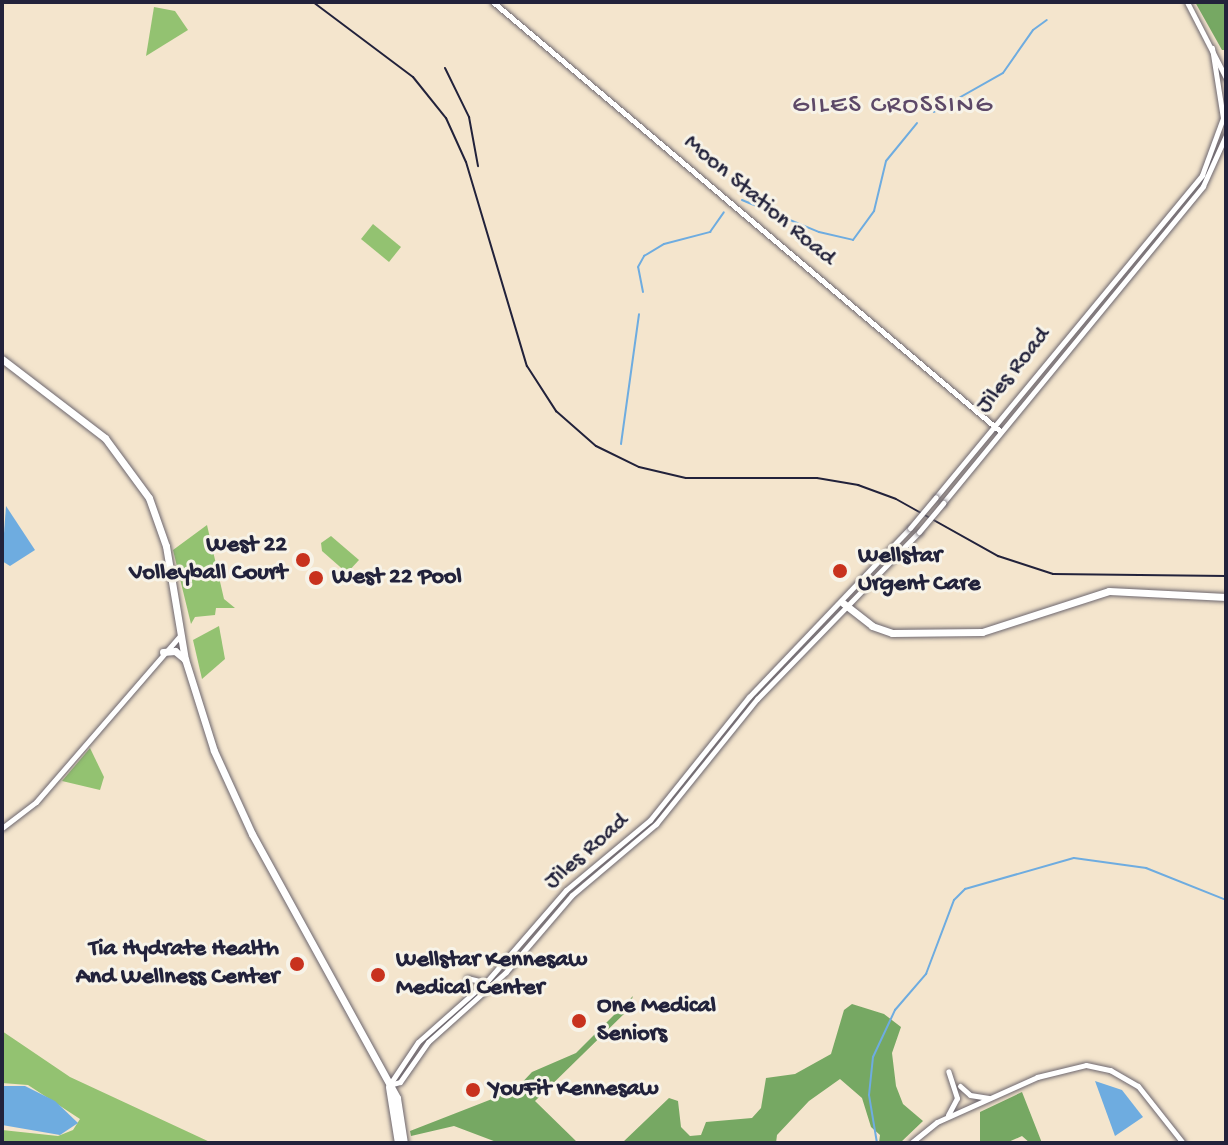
<!DOCTYPE html>
<html>
<head>
<meta charset="utf-8">
<style>
	body { margin:0 }
	#map { position:relative; width:1228px; height:1145px; overflow:hidden; background:#f4e5cd; font-family:"Gochi Hand",sans-serif }
	div>[style] { position:absolute }
	.green>* { inset:0; background:#93c271 }
	.forest>* { inset:0; background:#76a863 }
	.water>* { inset:0; background:#6eace0 }
	.stream>* { height:2px; margin:-1px; padding:0 1px; transform-origin:1px; border-radius:1px; background:#6eace0 }
	.roads { filter:drop-shadow(0 0 2px #6c666e) drop-shadow(0 0 2px #6c666e) }
	.minor>* { height:5px; margin:-2.5px; padding:0 2.5px; transform-origin:2.5px; border-radius:2.5px; background:#fff }
	.major>* { height:7px; margin:-3.5px; padding:0 3.5px; transform-origin:3.5px; border-radius:3.5px; background:#fff }
	.rail>* { height:2px; margin:-1px; padding:0 1px; transform-origin:1px; border-radius:1px; background:#22223b }
	.bridges { filter:drop-shadow(0 0 2px #6c666e) drop-shadow(0 0 2px #6c666e) }
	.minor-bridge>* { height:5px; margin:-2.5px; padding:0 2.5px; transform-origin:2.5px; border-radius:2.5px; background:#fff }
	.dots>* { width:22px; height:22px; translate:-50% -50%; box-sizing:border-box; border:4px solid #f7f3e8; border-radius:50% }
	span { translate:-50% -50%; white-space:nowrap; text-align:center; line-height:1.15; -webkit-text-stroke:6px #f7f3e8; paint-order:stroke }
	.street-label { font-size:24px; color:#22223b }
	.poi-label { font-size:24px; color:#22223b; font-weight:700 }
	.right { translate:-100% -50%; text-align:right }
	.left { translate:0 -50%; text-align:left }
	.neighbourhood-label { font-size:26px; color:#5d4968; letter-spacing:2px }
	.frame { position:absolute; inset:0; border:4px solid #22223b; pointer-events:none }
</style>
</head>
<body>
<div id="map">
	<div class="green">
		<i style="clip-path:polygon(154px 7px,175px 11px,188px 30px,146px 56px)"></i>
		<i style="clip-path:polygon(373px 224px,401px 247px,389px 262px,361px 239px)"></i>
		<i style="clip-path:polygon(207px 525px,224px 599px,235px 608px,216px 608px,215px 615px,195px 617px,191px 624px,173px 550px)"></i>
		<i style="clip-path:polygon(331px 536px,359px 560px,347px 573px,322px 551px,321px 543px)"></i>
		<i style="clip-path:polygon(219px 626px,225px 659px,202px 679px,193px 640px)"></i>
		<i style="clip-path:polygon(90px 748px,104px 777px,100px 790px,62px 781px)"></i>
		<i style="clip-path:polygon(2px 1031px,70px 1077px,212px 1143px,2px 1143px,2px 1130px,58px 1136px,73px 1130px,80px 1119px,28px 1085px,2px 1083px)"></i>
	</div>
	<div class="forest">
		<i style="clip-path:polygon(1195px 2px,1226px 2px,1226px 50px,1222px 50px)"></i>
		<i style="clip-path:polygon(633px 996px,628px 1010px,535px 1101px,578px 1143px,499px 1143px,454px 1126px,411px 1136px,410px 1131px,515px 1090px,532px 1072px,576px 1053px)"></i>
		<i style="clip-path:polygon(852px 1004px,884px 1014px,901px 1027px,892px 1053px,896px 1086px,903px 1104px,923px 1121px,900px 1143px,879px 1143px,880px 1135px,871px 1127px,862px 1098px,840px 1079px,809px 1101px,777px 1135px,776px 1143px,622px 1143px,669px 1098px,678px 1101px,681px 1127px,690px 1136px,701px 1135px,706px 1122px,752px 1118px,761px 1108px,766px 1078px,795px 1074px,831px 1054px,844px 1010px)"></i>
		<i style="clip-path:polygon(1022px 1092px,1042px 1143px,1030px 1143px,1022px 1136px,1006px 1143px,980px 1143px,980px 1112px)"></i>
	</div>
	<div class="water">
		<i style="clip-path:polygon(6px 506px,35px 550px,10px 566px,2px 561px)"></i>
		<i style="clip-path:polygon(1095px 1081px,1122px 1090px,1143px 1117px,1115px 1136px)"></i>
		<i style="clip-path:polygon(2px 1086px,25px 1086px,55px 1101px,78px 1123px,60px 1135px,2px 1125px)"></i>
	</div>
	<div class="stream">
		<i style="left:934px;top:112px;width:79px;rotate:-29.5deg"></i>
		<i style="left:1003px;top:73px;width:52px;rotate:-55.1deg"></i>
		<i style="left:1033px;top:30px;width:17px;rotate:-36deg"></i>
		<i style="left:742px;top:200px;width:83px;rotate:22.6deg"></i>
		<i style="left:819px;top:232px;width:35px;rotate:13deg"></i>
		<i style="left:853px;top:240px;width:36px;rotate:-54deg"></i>
		<i style="left:874px;top:211px;width:51px;rotate:-76.5deg"></i>
		<i style="left:886px;top:161px;width:49px;rotate:-50.8deg"></i>
		<i style="left:643px;top:292px;width:25px;rotate:-101deg"></i>
		<i style="left:638px;top:267px;width:13px;rotate:-61deg"></i>
		<i style="left:644px;top:256px;width:23px;rotate:-31deg"></i>
		<i style="left:664px;top:244px;width:48px;rotate:-14.6deg"></i>
		<i style="left:710px;top:232px;width:24px;rotate:-55deg"></i>
		<i style="left:621px;top:444px;width:131px;rotate:-82.1deg"></i>
		<i style="left:877px;top:1143px;width:49px;rotate:-99.5deg"></i>
		<i style="left:869px;top:1095px;width:38px;rotate:-84deg"></i>
		<i style="left:873px;top:1057px;width:52px;rotate:-64.9deg"></i>
		<i style="left:895px;top:1010px;width:48px;rotate:-49.3deg"></i>
		<i style="left:926px;top:974px;width:79px;rotate:-69.3deg"></i>
		<i style="left:954px;top:900px;width:16px;rotate:-45deg"></i>
		<i style="left:965px;top:889px;width:113px;rotate:-15.9deg"></i>
		<i style="left:1074px;top:858px;width:73px;rotate:7.9deg"></i>
		<i style="left:1146px;top:868px;width:86px;rotate:21.8deg"></i>
	</div>
	<div class="roads">
		<div class="minor">
			<i style="left:493px;top:2px;width:664px;rotate:40.24deg"></i>
			<i style="left:1187px;top:2px;width:85px;rotate:62.8deg"></i>
			<i style="left:936px;top:497px;width:418px;rotate:-50.4deg"></i>
			<i style="left:1202px;top:175px;width:61px;rotate:-69.8deg"></i>
			<i style="left:1223px;top:118px;width:71px;rotate:-98.9deg"></i>
			<i style="left:943px;top:503px;width:410px;rotate:-50.6deg"></i>
			<i style="left:1203px;top:186px;width:56px;rotate:-65.7deg"></i>
			<i style="left:2px;top:828px;width:43px;rotate:-37.4deg"></i>
			<i style="left:36px;top:802px;width:220px;rotate:-49.1deg"></i>
			<i style="left:467px;top:978px;width:17px;rotate:13deg"></i>
			<i style="left:390px;top:1084px;width:50px;rotate:-56.3deg"></i>
			<i style="left:418px;top:1042px;width:94px;rotate:-41.5deg"></i>
			<i style="left:488px;top:980px;width:119px;rotate:-49.1deg"></i>
			<i style="left:566px;top:890px;width:109px;rotate:-39.8deg"></i>
			<i style="left:650px;top:820px;width:158px;rotate:-51.2deg"></i>
			<i style="left:749px;top:697px;width:233px;rotate:-46.4deg"></i>
			<i style="left:389px;top:1085px;width:11px;rotate:-15deg"></i>
			<i style="left:400px;top:1082px;width:49px;rotate:-55deg"></i>
			<i style="left:428px;top:1042px;width:105px;rotate:-41.9deg"></i>
			<i style="left:506px;top:972px;width:101px;rotate:-49.4deg"></i>
			<i style="left:572px;top:895px;width:110px;rotate:-40.2deg"></i>
			<i style="left:656px;top:824px;width:161px;rotate:-51.1deg"></i>
			<i style="left:757px;top:699px;width:233px;rotate:-45.9deg"></i>
			<i style="left:960px;top:1086px;width:13px;rotate:42deg"></i>
			<i style="left:970px;top:1095px;width:19px;rotate:9deg"></i>
			<i style="left:948px;top:1115px;width:19px;rotate:-62deg"></i>
			<i style="left:957px;top:1098px;width:28px;rotate:-108deg"></i>
			<i style="left:911px;top:1143px;width:33px;rotate:-39deg"></i>
			<i style="left:937px;top:1122px;width:110px;rotate:-24.2deg"></i>
			<i style="left:1037px;top:1077px;width:50px;rotate:-13.8deg"></i>
			<i style="left:1086px;top:1065px;width:25px;rotate:12deg"></i>
			<i style="left:1110px;top:1070px;width:32px;rotate:30deg"></i>
			<i style="left:1138px;top:1086px;width:73px;rotate:51.7deg"></i>
		</div>
		<div class="major">
			<i style="left:2px;top:359px;width:130px;rotate:37.5deg"></i>
			<i style="left:105px;top:438px;width:74px;rotate:53.7deg"></i>
			<i style="left:149px;top:498px;width:51px;rotate:70.5deg"></i>
			<i style="left:166px;top:546px;width:115px;rotate:80.5deg"></i>
			<i style="left:185px;top:659px;width:96px;rotate:72.5deg"></i>
			<i style="left:214px;top:751px;width:91px;rotate:65.4deg"></i>
			<i style="left:252px;top:834px;width:301px;rotate:61.2deg"></i>
			<i style="left:397px;top:1098px;width:46px;rotate:81.2deg"></i>
			<i style="left:843px;top:603px;width:37px;rotate:38deg"></i>
			<i style="left:872px;top:626px;width:21px;rotate:19deg"></i>
			<i style="left:892px;top:633px;width:90px;rotate:-0.6deg"></i>
			<i style="left:982px;top:632px;width:133px;rotate:-17.9deg"></i>
			<i style="left:1109px;top:591px;width:117px;rotate:2.9deg"></i>
			<i style="left:163px;top:652px;width:12px;rotate:-5deg"></i>
			<i style="left:175px;top:651px;width:13px;rotate:39deg"></i>
			<i style="left:389px;top:1087px;width:57px;rotate:80.9deg"></i>
		</div>
	</div>
	<div class="rail">
		<i style="left:313px;top:2px;width:125px;rotate:36.9deg"></i>
		<i style="left:413px;top:77px;width:53px;rotate:51.2deg"></i>
		<i style="left:446px;top:118px;width:48px;rotate:65.6deg"></i>
		<i style="left:466px;top:162px;width:213px;rotate:73.4deg"></i>
		<i style="left:527px;top:366px;width:54px;rotate:57.2deg"></i>
		<i style="left:556px;top:411px;width:53px;rotate:41.2deg"></i>
		<i style="left:596px;top:446px;width:48px;rotate:26deg"></i>
		<i style="left:639px;top:467px;width:48px;rotate:13.2deg"></i>
		<i style="left:686px;top:478px;width:131px"></i>
		<i style="left:817px;top:478px;width:42px;rotate:9.7deg"></i>
		<i style="left:858px;top:485px;width:40px;rotate:20.2deg"></i>
		<i style="left:896px;top:499px;width:117px;rotate:29.2deg"></i>
		<i style="left:998px;top:556px;width:58px;rotate:18.1deg"></i>
		<i style="left:1053px;top:574px;width:173px;rotate:0.7deg"></i>
		<i style="left:445px;top:68px;width:55px;rotate:63.9deg"></i>
		<i style="left:469px;top:117px;width:50px;rotate:79.6deg"></i>
	</div>
	<div class="bridges">
		<div class="minor-bridge">
			<i style="left:910px;top:528px;width:40px;rotate:-50deg"></i>
			<i style="left:919px;top:532px;width:38px;rotate:-50deg"></i>
		</div>
	</div>
	<div class="dots">
		<i style="left:303px;top:560px;background:#c8321e"></i>
		<i style="left:840px;top:571px;background:#c8321e"></i>
		<i style="left:316px;top:578px;background:#c8321e"></i>
		<i style="left:297px;top:964px;background:#c8321e"></i>
		<i style="left:378px;top:975px;background:#c8321e"></i>
		<i style="left:579px;top:1021px;background:#c8321e"></i>
		<i style="left:473px;top:1090px;background:#c8321e"></i>
	</div>
	<div class="street-label">
		<span style="left:759px;top:201px;rotate:40deg">Moon Station Road</span>
		<span style="left:1014px;top:371px;rotate:-51deg">Jiles Road</span>
		<span style="left:587px;top:852px;rotate:-41deg">Jiles Road</span>
	</div>
	<div class="poi-label">
		<span class="right" style="left:287px;top:560px">West 22<br>Volleyball Court</span>
		<span class="left" style="left:858px;top:571px">Wellstar<br>Urgent Care</span>
		<span class="left" style="left:332px;top:578px">West 22 Pool</span>
		<span class="right" style="left:279px;top:964px">Tia Hydrate Health<br>And Wellness Center</span>
		<span class="left" style="left:396px;top:975px">Wellstar Kennesaw<br>Medical Center</span>
		<span class="left" style="left:597px;top:1021px">One Medical<br>Seniors</span>
		<span class="left" style="left:489px;top:1090px">YouFit Kennesaw</span>
	</div>
	<div class="neighbourhood-label">
		<span style="left:893px;top:107px">GILES CROSSING</span>
	</div>
	<div class="frame"></div>
</div>
</body>
</html>
